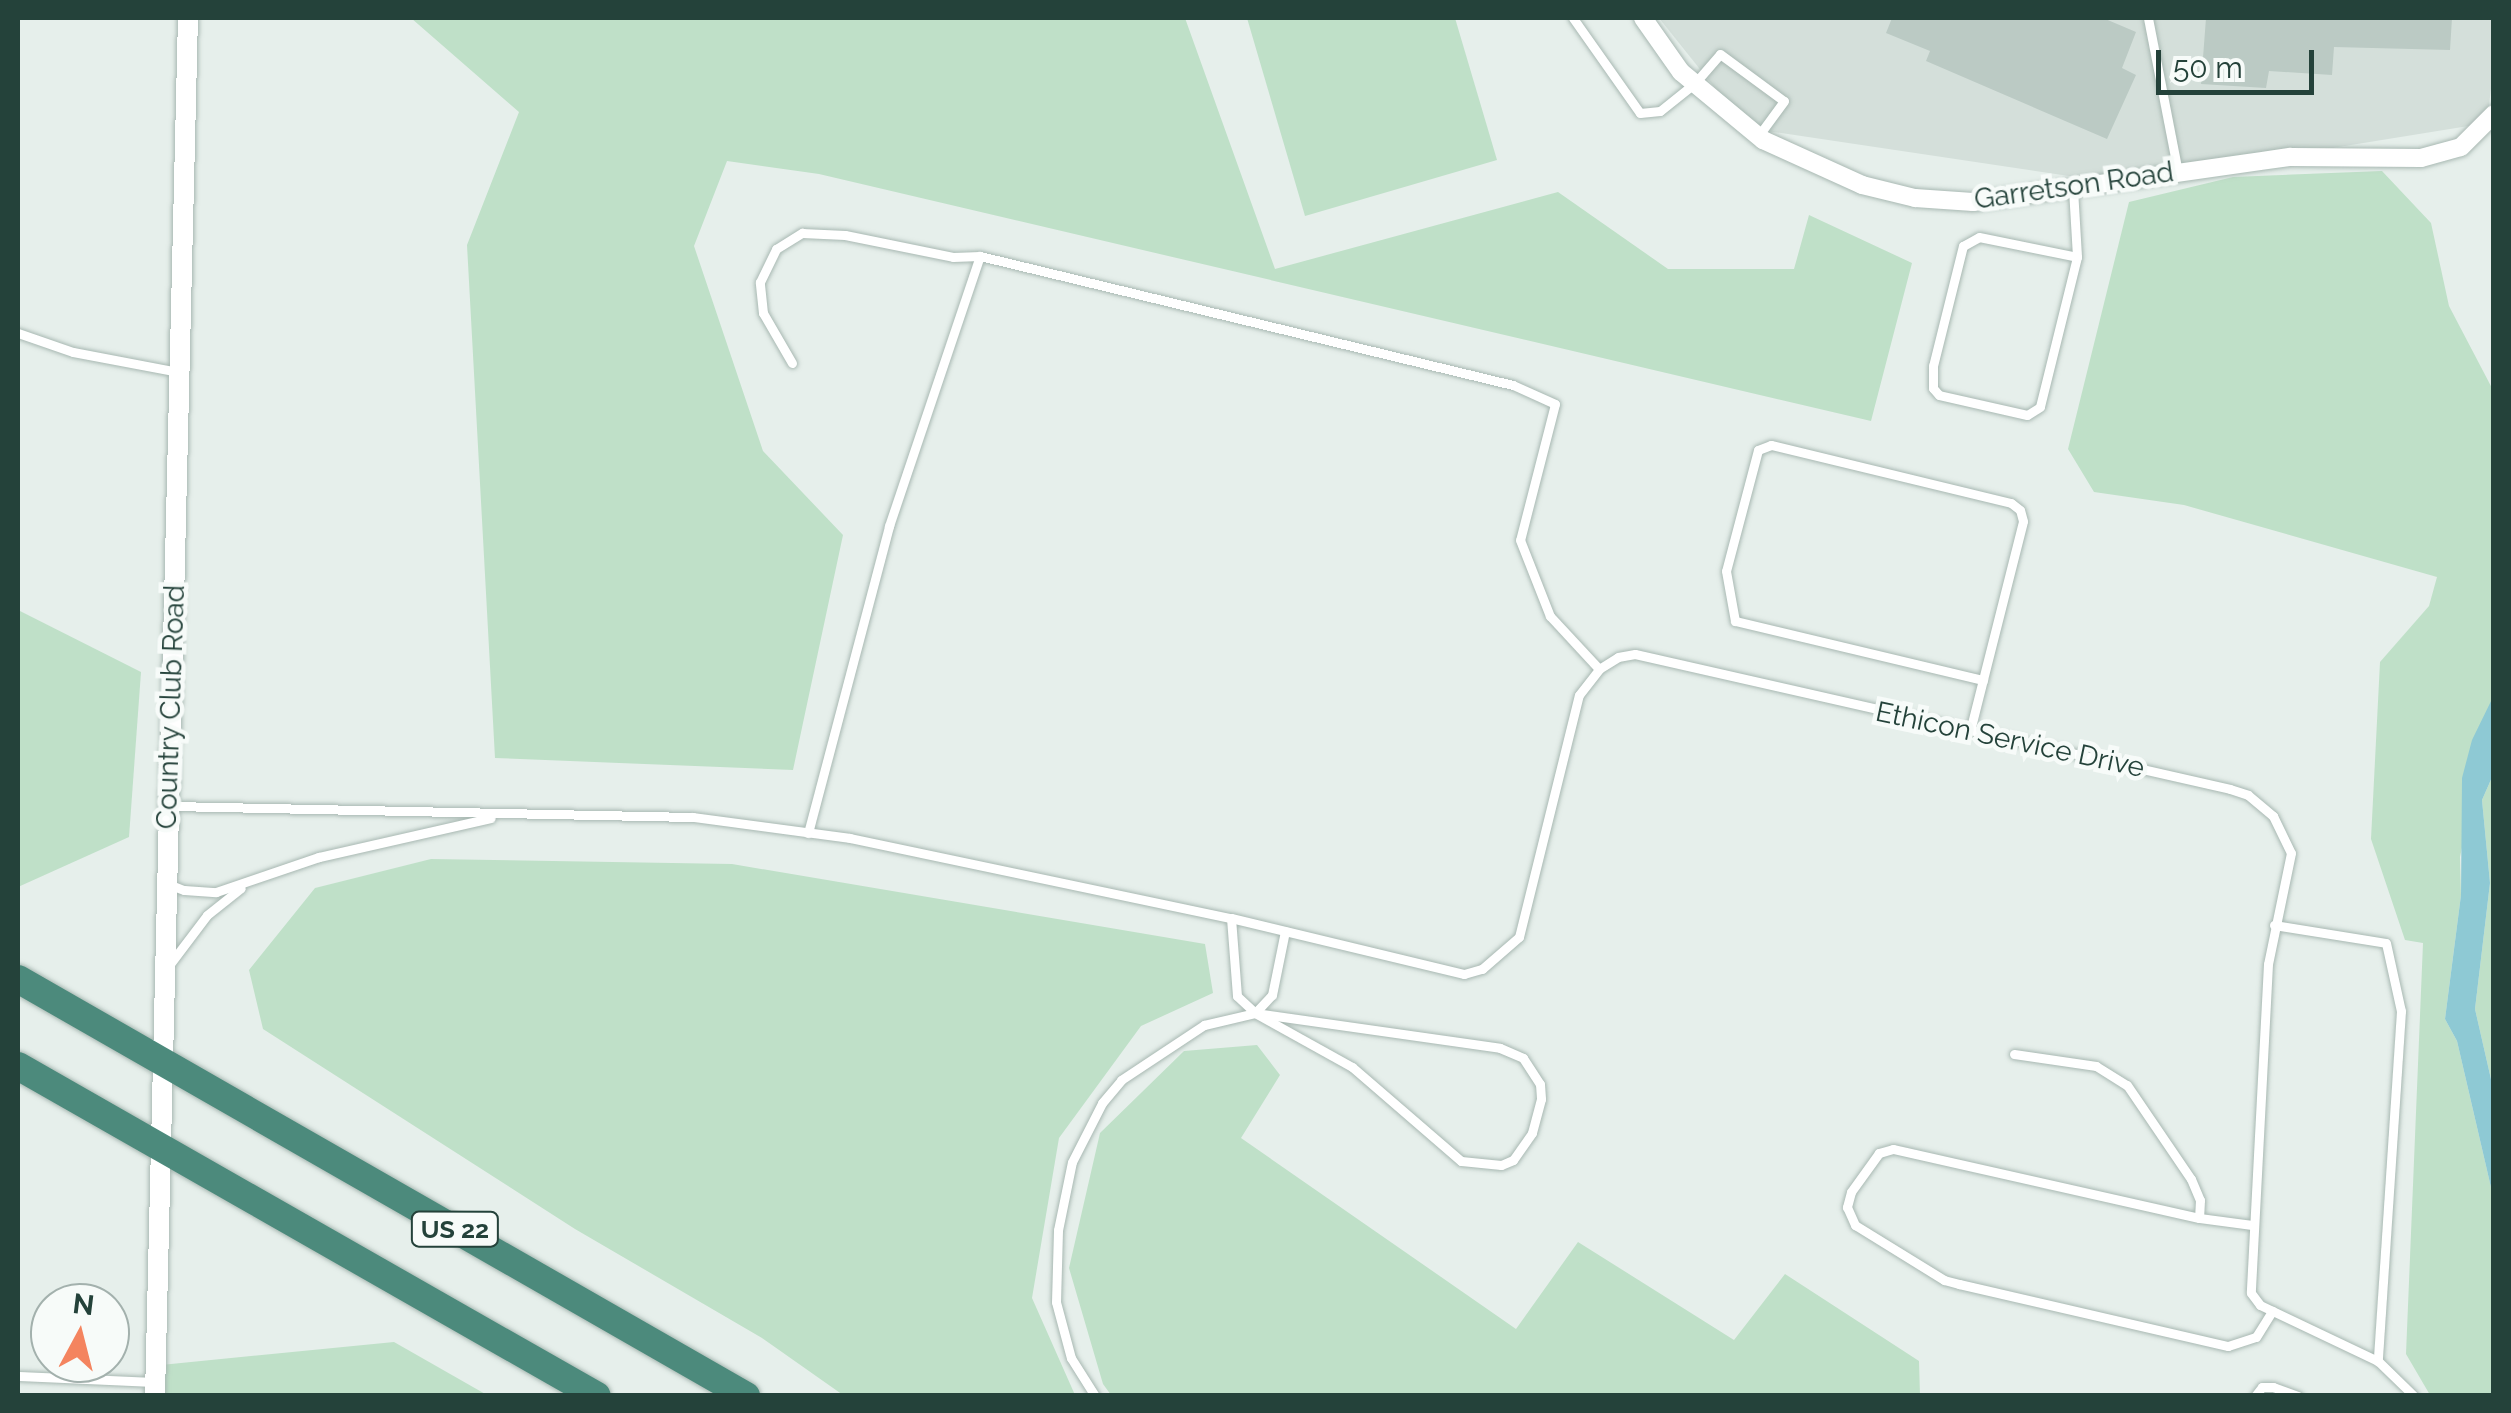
<!DOCTYPE html>
<html>
<head>
<meta charset="utf-8">
<style>
	body { margin:0 }
	#map { position:relative; width:2511px; height:1413px; overflow:hidden; background:#e6efeb; font-family:Raleway,sans-serif }
	div>[style] { position:absolute }
	.built>* { inset:0; background:#d4dfda }
	.green>* { inset:0; background:#bfe0c8 }
	.water>* { inset:0; background:#8ec9d4 }
	.building>* { inset:0; background:#bbcac4 }
	.roads { filter:drop-shadow(0 0 2px #a8b8b2) drop-shadow(0 0 2px #a8b8b2) }
	.service>* { height:9px; margin:-4.5px; padding:0 4.5px; transform-origin:4.5px; border-radius:4.5px; background:#fff }
	.minor>* { height:18px; margin:-9px; padding:0 9px; transform-origin:9px; border-radius:9px; background:#fff }
	.tertiary>* { height:20px; margin:-10px; padding:0 10px; transform-origin:10px; border-radius:10px; background:#fff }
	.trunk>* { height:28px; margin:-14px; padding:0 14px; transform-origin:14px; border-radius:14px; background:#4c8a7c }
	span { translate:-50% -50%; white-space:nowrap; text-align:center; line-height:1.15; -webkit-text-stroke:9px #f7fbf9; paint-order:stroke }
	.shield-label span { padding:2px 8px; background:#f7fbf9; border:2px solid; border-radius:8px; -webkit-text-stroke-width:0 }
	.shield-label { font-size:25px; color:#24423a; font-weight:700 }
	.street-label { font-size:28px; color:#24423a }
	.frame { position:absolute; inset:0; border:20px solid #24423a; pointer-events:none }
	.north { position:absolute; left:30px; top:1283px; width:100px; height:100px; box-sizing:border-box; background:#f7fbf9; border:2px solid #a3b1ad; border-radius:50%; rotate:7deg; font-size:28px; font-weight:700; line-height:40px; text-align:center; color:#24423a }
	.north::after { content:''; display:block; margin:auto; width:35px; height:45px; background:#f4845f; clip-path:polygon(50% 0,100% 100%,50% 72%,0 100%) }
	.scale { position:absolute; left:2156px; top:50px; width:158px; height:45px; box-sizing:border-box; border:5px solid #24423a; border-top:0; padding-left:12px; font-size:30px; line-height:35px; white-space:nowrap; color:#24423a; -webkit-text-stroke:8px #f7fbf9; paint-order:stroke }
</style>
</head>
<body>
<div id="map">
	<div class="built">
		<i style="clip-path:polygon(1659px 18px,2493px 18px,2493px 71px,2487px 123px,2116px 183px,1747px 128px)"></i>
	</div>
	<div class="green">
		<i style="clip-path:polygon(411px 18px,1185px 18px,1275px 269px,1558px 192px,1668px 269px,1794px 269px,1809px 215px,1912px 263px,1871px 421px,819px 174px,727px 161px,694px 246px,763px 451px,843px 535px,793px 770px,495px 758px,467px 245px,519px 112px)"></i>
		<i style="clip-path:polygon(1247px 18px,1455px 18px,1497px 160px,1305px 216px)"></i>
		<i style="clip-path:polygon(2382px 171px,2431px 223px,2449px 306px,2493px 390px,2493px 697px,2460px 857px,2461px 895px,2445px 1019px,2457px 1041px,2493px 1196px,2493px 1395px,2430px 1395px,2406px 1354px,2423px 943px,2405px 940px,2371px 839px,2380px 662px,2429px 606px,2437px 577px,2184px 505px,2094px 492px,2068px 449px,2129px 202px,2233px 177px)"></i>
		<i style="clip-path:polygon(18px 610px,141px 672px,129px 837px,18px 887px)"></i>
		<i style="clip-path:polygon(2493px 775px,2493px 1088px,2475px 1009px,2490px 883px,2482px 800px)"></i>
		<i style="clip-path:polygon(431px 859px,732px 864px,1205px 944px,1213px 993px,1141px 1026px,1059px 1138px,1032px 1298px,1075px 1395px,843px 1395px,762px 1338px,575px 1229px,263px 1029px,249px 970px,315px 888px)"></i>
		<i style="clip-path:polygon(1257px 1045px,1280px 1075px,1241px 1138px,1516px 1329px,1578px 1242px,1734px 1340px,1785px 1274px,1919px 1361px,1920px 1395px,1111px 1395px,1103px 1384px,1069px 1268px,1100px 1133px,1184px 1051px)"></i>
		<i style="clip-path:polygon(394px 1342px,487px 1395px,160px 1396px,161px 1365px)"></i>
	</div>
	<div class="water">
		<i style="clip-path:polygon(2493px 697px,2493px 775px,2482px 800px,2490px 883px,2475px 1009px,2493px 1088px,2493px 1196px,2457px 1041px,2445px 1019px,2461px 895px,2462px 778px,2472px 740px)"></i>
	</div>
	<div class="building">
		<i style="clip-path:polygon(1892px 18px,2103px 18px,2136px 32px,2122px 68px,2136px 75px,2107px 139px,1926px 61px,1930px 51px,1886px 33px)"></i>
		<i style="clip-path:polygon(2206px 18px,2452px 18px,2450px 50px,2334px 47px,2332px 75px,2269px 71px,2266px 88px,2201px 84px)"></i>
	</div>
	<div class="roads">
		<div class="service">
			<i style="left:1573px;top:18px;width:116px;rotate:54.8deg"></i>
			<i style="left:1640px;top:113px;width:20px;rotate:-6deg"></i>
			<i style="left:1660px;top:111px;width:45px;rotate:-38.7deg"></i>
			<i style="left:1695px;top:83px;width:38px;rotate:-49deg"></i>
			<i style="left:1720px;top:54px;width:79px;rotate:36.3deg"></i>
			<i style="left:1784px;top:101px;width:42px;rotate:126.3deg"></i>
			<i style="left:2148px;top:18px;width:157px;rotate:79deg"></i>
			<i style="left:2073px;top:189px;width:68px;rotate:86.6deg"></i>
			<i style="left:2077px;top:257px;width:154px;rotate:103.9deg"></i>
			<i style="left:2040px;top:407px;width:15px;rotate:148deg"></i>
			<i style="left:2027px;top:415px;width:90px;rotate:-167.2deg"></i>
			<i style="left:1939px;top:395px;width:9px;rotate:-131deg"></i>
			<i style="left:1933px;top:388px;width:22px;rotate:-90deg"></i>
			<i style="left:1933px;top:366px;width:124px;rotate:-76deg"></i>
			<i style="left:1963px;top:246px;width:18px;rotate:-29deg"></i>
			<i style="left:1979px;top:237px;width:100px;rotate:11.5deg"></i>
			<i style="left:18px;top:333px;width:58px;rotate:19.1deg"></i>
			<i style="left:73px;top:352px;width:108px;rotate:10.7deg"></i>
			<i style="left:792px;top:363px;width:58px;rotate:-120.1deg"></i>
			<i style="left:763px;top:313px;width:31px;rotate:-96deg"></i>
			<i style="left:760px;top:282px;width:37px;rotate:-64deg"></i>
			<i style="left:776px;top:249px;width:31px;rotate:-32deg"></i>
			<i style="left:802px;top:233px;width:43px;rotate:2.7deg"></i>
			<i style="left:845px;top:235px;width:110px;rotate:11.5deg"></i>
			<i style="left:953px;top:257px;width:27px;rotate:-2deg"></i>
			<i style="left:980px;top:256px;width:548px;rotate:13.61deg"></i>
			<i style="left:1513px;top:385px;width:46px;rotate:24.3deg"></i>
			<i style="left:1555px;top:404px;width:140px;rotate:104.4deg"></i>
			<i style="left:1520px;top:540px;width:82px;rotate:68.5deg"></i>
			<i style="left:1550px;top:616px;width:72px;rotate:47.2deg"></i>
			<i style="left:1971px;top:727px;width:212px;rotate:-75.8deg"></i>
			<i style="left:2023px;top:521px;width:11px;rotate:-105deg"></i>
			<i style="left:2020px;top:510px;width:11px;rotate:-142deg"></i>
			<i style="left:2011px;top:503px;width:247px;rotate:-166.4deg"></i>
			<i style="left:1771px;top:445px;width:14px;rotate:159deg"></i>
			<i style="left:1758px;top:450px;width:125px;rotate:104.8deg"></i>
			<i style="left:1726px;top:571px;width:51px;rotate:79.8deg"></i>
			<i style="left:1735px;top:621px;width:255px;rotate:13.4deg"></i>
			<i style="left:171px;top:806px;width:522px;rotate:1.21deg"></i>
			<i style="left:693px;top:817px;width:158px;rotate:7.6deg"></i>
			<i style="left:850px;top:838px;width:389px;rotate:11.9deg"></i>
			<i style="left:1231px;top:918px;width:240px;rotate:13.5deg"></i>
			<i style="left:1464px;top:974px;width:19px;rotate:-16deg"></i>
			<i style="left:1482px;top:969px;width:49px;rotate:-40.9deg"></i>
			<i style="left:1519px;top:937px;width:249px;rotate:-76.1deg"></i>
			<i style="left:1579px;top:695px;width:33px;rotate:-52deg"></i>
			<i style="left:1599px;top:669px;width:22px;rotate:-32deg"></i>
			<i style="left:1618px;top:657px;width:17px;rotate:-10deg"></i>
			<i style="left:1635px;top:654px;width:610px;rotate:12.78deg"></i>
			<i style="left:2230px;top:789px;width:19px;rotate:18deg"></i>
			<i style="left:2248px;top:795px;width:33px;rotate:40deg"></i>
			<i style="left:2273px;top:816px;width:41px;rotate:64.1deg"></i>
			<i style="left:2291px;top:853px;width:113px;rotate:101.7deg"></i>
			<i style="left:2268px;top:964px;width:329px;rotate:93deg"></i>
			<i style="left:2251px;top:1293px;width:15px;rotate:53deg"></i>
			<i style="left:2260px;top:1305px;width:131px;rotate:25.4deg"></i>
			<i style="left:2378px;top:1361px;width:50px;rotate:44.2deg"></i>
			<i style="left:808px;top:833px;width:318px;rotate:-75.2deg"></i>
			<i style="left:889px;top:526px;width:285px;rotate:-71.4deg"></i>
			<i style="left:168px;top:884px;width:17px;rotate:21deg"></i>
			<i style="left:184px;top:890px;width:32px;rotate:4deg"></i>
			<i style="left:216px;top:892px;width:109px;rotate:-18.8deg"></i>
			<i style="left:319px;top:857px;width:176px;rotate:-12.8deg"></i>
			<i style="left:1231px;top:918px;width:78px;rotate:85.6deg"></i>
			<i style="left:1237px;top:996px;width:25px;rotate:43deg"></i>
			<i style="left:2274px;top:925px;width:113px;rotate:9.1deg"></i>
			<i style="left:2386px;top:943px;width:70px;rotate:77.6deg"></i>
			<i style="left:2401px;top:1011px;width:351px;rotate:93.8deg"></i>
			<i style="left:170px;top:964px;width:61px;rotate:-52.9deg"></i>
			<i style="left:207px;top:915px;width:43px;rotate:-38.5deg"></i>
			<i style="left:1255px;top:1013px;width:247px;rotate:8.1deg"></i>
			<i style="left:1500px;top:1048px;width:25px;rotate:23deg"></i>
			<i style="left:1523px;top:1058px;width:31px;rotate:57deg"></i>
			<i style="left:1540px;top:1084px;width:15px;rotate:86deg"></i>
			<i style="left:1541px;top:1099px;width:35px;rotate:105deg"></i>
			<i style="left:1532px;top:1133px;width:33px;rotate:125deg"></i>
			<i style="left:1513px;top:1160px;width:13px;rotate:157deg"></i>
			<i style="left:1501px;top:1165px;width:40px;rotate:-174.3deg"></i>
			<i style="left:1461px;top:1161px;width:144px;rotate:-139.2deg"></i>
			<i style="left:1352px;top:1067px;width:111px;rotate:-150.9deg"></i>
			<i style="left:2014px;top:1054px;width:83px;rotate:8.3deg"></i>
			<i style="left:2096px;top:1066px;width:36px;rotate:32deg"></i>
			<i style="left:2127px;top:1085px;width:114px;rotate:55.8deg"></i>
			<i style="left:2191px;top:1179px;width:23px;rotate:67deg"></i>
			<i style="left:2200px;top:1200px;width:18px;rotate:93deg"></i>
			<i style="left:2252px;top:1225px;width:53px;rotate:-172.5deg"></i>
			<i style="left:2199px;top:1218px;width:314px;rotate:-167.3deg"></i>
			<i style="left:1893px;top:1149px;width:15px;rotate:164deg"></i>
			<i style="left:1879px;top:1153px;width:48px;rotate:125.7deg"></i>
			<i style="left:1851px;top:1192px;width:16px;rotate:105deg"></i>
			<i style="left:1847px;top:1207px;width:20px;rotate:66deg"></i>
			<i style="left:1855px;top:1225px;width:105px;rotate:31.7deg"></i>
			<i style="left:1944px;top:1280px;width:16px;rotate:15deg"></i>
			<i style="left:1959px;top:1284px;width:276px;rotate:13deg"></i>
			<i style="left:2228px;top:1346px;width:29px;rotate:-18deg"></i>
			<i style="left:2256px;top:1337px;width:31px;rotate:-58deg"></i>
			<i style="left:18px;top:1376px;width:137px;rotate:2.5deg"></i>
			<i style="left:1095px;top:1396px;width:45px;rotate:-122.3deg"></i>
			<i style="left:1071px;top:1358px;width:58px;rotate:-105deg"></i>
			<i style="left:1056px;top:1302px;width:72px;rotate:-88.4deg"></i>
			<i style="left:1058px;top:1230px;width:69px;rotate:-78.4deg"></i>
			<i style="left:1072px;top:1162px;width:66px;rotate:-63deg"></i>
			<i style="left:1102px;top:1103px;width:30px;rotate:-50deg"></i>
			<i style="left:1121px;top:1080px;width:100px;rotate:-33.5deg"></i>
			<i style="left:1204px;top:1025px;width:52px;rotate:-13.2deg"></i>
			<i style="left:1255px;top:1013px;width:25px;rotate:-47deg"></i>
			<i style="left:1272px;top:995px;width:65px;rotate:-78.5deg"></i>
			<i style="left:2255px;top:1396px;width:11px;rotate:-52deg"></i>
			<i style="left:2262px;top:1387px;width:11px"></i>
			<i style="left:2273px;top:1387px;width:27px;rotate:20deg"></i>
		</div>
		<div class="minor">
			<i style="left:1643px;top:18px;width:66px;rotate:54.9deg"></i>
			<i style="left:1681px;top:72px;width:107px;rotate:39.7deg"></i>
			<i style="left:1763px;top:140px;width:109px;rotate:24.4deg"></i>
			<i style="left:1862px;top:185px;width:55px;rotate:13.8deg"></i>
			<i style="left:1915px;top:198px;width:58px;rotate:3.9deg"></i>
			<i style="left:1973px;top:202px;width:321px;rotate:-8.1deg"></i>
			<i style="left:2291px;top:157px;width:130px;rotate:0.4deg"></i>
			<i style="left:2421px;top:158px;width:41px;rotate:-15.4deg"></i>
			<i style="left:2461px;top:147px;width:47px;rotate:-45deg"></i>
		</div>
		<div class="tertiary">
			<i style="left:155px;top:1396px;width:1378px;rotate:-88.63deg"></i>
		</div>
		<div class="trunk">
			<i style="left:18px;top:979px;width:839px;rotate:29.8deg"></i>
			<i style="left:18px;top:1066px;width:666px;rotate:29.68deg"></i>
		</div>
	</div>
	<div class="shield-label">
		<span style="left:455px;top:1229px">US 22</span>
	</div>
	<div class="street-label">
		<span style="left:2074px;top:186px;rotate:-8deg">Garretson Road</span>
		<span style="left:171px;top:707px;rotate:-88deg">Country Club Road</span>
		<span style="left:2010px;top:740px;rotate:12deg">Ethicon Service Drive</span>
	</div>
	<div class="frame"></div>
	<div class="north">N</div>
	<div class="scale">50 m</div>
</div>
</body>
</html>
